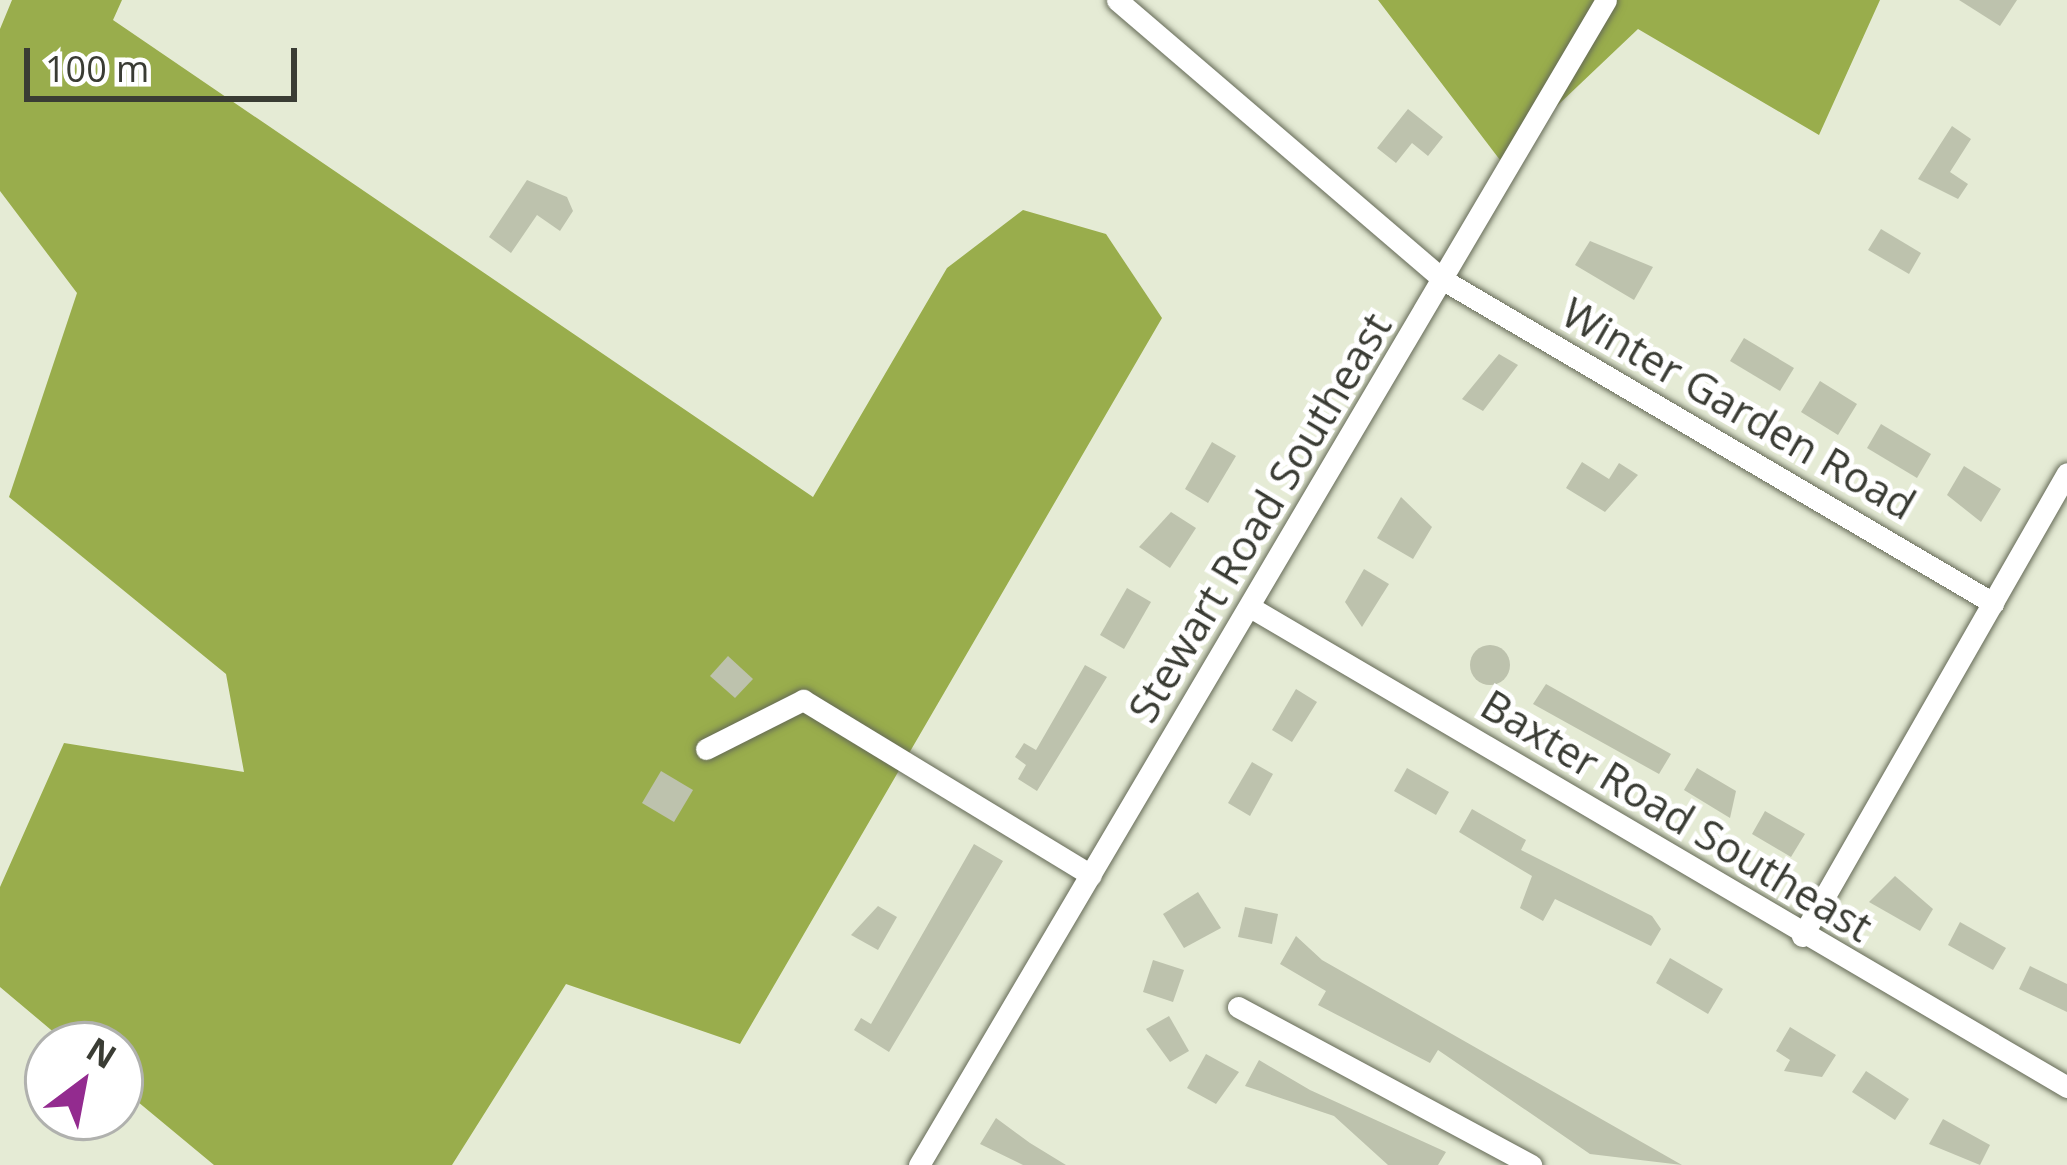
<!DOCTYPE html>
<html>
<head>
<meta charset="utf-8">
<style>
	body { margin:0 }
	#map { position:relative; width:2067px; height:1165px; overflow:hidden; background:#e5ebd5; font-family:"Open Sans",sans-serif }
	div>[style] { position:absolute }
	.forest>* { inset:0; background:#99ad4c }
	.building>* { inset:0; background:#bdc2ad }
	.round { border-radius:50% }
	.roads { filter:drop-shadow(0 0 3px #646956) drop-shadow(0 0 3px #646956) }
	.minor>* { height:21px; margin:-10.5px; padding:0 10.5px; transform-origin:10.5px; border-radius:10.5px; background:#fff }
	span { translate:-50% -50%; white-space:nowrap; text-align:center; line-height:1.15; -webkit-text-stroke:10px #fff; paint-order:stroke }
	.street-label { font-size:42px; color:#3a3c34 }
	.north { position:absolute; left:24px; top:1021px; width:120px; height:120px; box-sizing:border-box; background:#fff; border:3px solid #b0b1ae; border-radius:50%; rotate:32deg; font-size:33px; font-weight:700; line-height:48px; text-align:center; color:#3a3c34 }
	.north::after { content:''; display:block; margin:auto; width:42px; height:54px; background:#932b8f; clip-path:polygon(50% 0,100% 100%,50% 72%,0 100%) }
	.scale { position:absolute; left:24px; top:48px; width:273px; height:54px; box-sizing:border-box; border:6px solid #3a3c34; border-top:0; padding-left:15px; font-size:36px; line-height:42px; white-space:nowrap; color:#3a3c34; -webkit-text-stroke:9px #fff; paint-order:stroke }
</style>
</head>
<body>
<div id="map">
	<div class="forest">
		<i style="clip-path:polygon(12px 0,122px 0,113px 20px,813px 497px,947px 268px,1023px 210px,1106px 234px,1162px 318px,740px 1044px,566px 984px,452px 1165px,214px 1165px,120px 1087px,120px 1045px,69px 1045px,0 987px,0 887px,64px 743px,244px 772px,226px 674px,9px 497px,77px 293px,0 191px,0 29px)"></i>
		<i style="clip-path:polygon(1378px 0,1880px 0,1819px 135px,1638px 29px,1500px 160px)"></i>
	</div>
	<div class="building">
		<i style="clip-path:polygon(1959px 0,2017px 0,2000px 26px)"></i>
		<i style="clip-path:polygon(1408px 109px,1443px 137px,1428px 156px,1412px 143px,1396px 163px,1377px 148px)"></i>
		<i style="clip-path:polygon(1952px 126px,1971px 139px,1950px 172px,1968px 184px,1958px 199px,1918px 179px)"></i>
		<i style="clip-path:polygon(527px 180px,567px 197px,573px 211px,560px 231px,537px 215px,511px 253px,489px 237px)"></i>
		<i style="clip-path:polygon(1881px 229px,1921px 253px,1909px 274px,1868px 250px)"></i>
		<i style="clip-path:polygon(1590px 241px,1653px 267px,1634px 300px,1575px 265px)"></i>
		<i style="clip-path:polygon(1744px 338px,1794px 368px,1780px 391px,1730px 361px)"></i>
		<i style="clip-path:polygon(1499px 354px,1518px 365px,1483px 411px,1462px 399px)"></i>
		<i style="clip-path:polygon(1820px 381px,1857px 404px,1838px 435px,1801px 412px)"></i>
		<i style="clip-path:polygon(1881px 424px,1931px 454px,1917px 478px,1867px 448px)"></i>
		<i style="clip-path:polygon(1212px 442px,1236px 456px,1208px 503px,1185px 489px)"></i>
		<i style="clip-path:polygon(1582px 462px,1609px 479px,1619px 463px,1638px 475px,1605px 512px,1566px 488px)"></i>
		<i style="clip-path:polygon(1964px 466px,2001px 489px,1981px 522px,1947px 495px)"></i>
		<i style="clip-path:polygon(1401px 497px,1432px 527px,1413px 559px,1377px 538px)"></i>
		<i style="clip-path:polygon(1171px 512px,1196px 528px,1170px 568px,1139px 547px)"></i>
		<i style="clip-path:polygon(1364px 569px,1389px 584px,1362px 627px,1345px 602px)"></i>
		<i style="clip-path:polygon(1127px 588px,1151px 602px,1124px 649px,1100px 635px)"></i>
		<i class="round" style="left:1470px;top:645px;width:40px;height:40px"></i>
		<i style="clip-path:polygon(728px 656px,753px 679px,735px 698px,710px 676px)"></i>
		<i style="clip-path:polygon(1085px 665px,1107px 677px,1037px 791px,1018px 779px,1026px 765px,1015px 757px,1024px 743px,1036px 750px)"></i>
		<i style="clip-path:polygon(1546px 684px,1671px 754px,1659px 774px,1533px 704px)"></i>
		<i style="clip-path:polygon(1296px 689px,1317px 702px,1292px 742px,1272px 730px)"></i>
		<i style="clip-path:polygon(1252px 762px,1273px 774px,1250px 816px,1228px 803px)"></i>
		<i style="clip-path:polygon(1407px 768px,1449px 792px,1436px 815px,1394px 791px)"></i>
		<i style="clip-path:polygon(1697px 768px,1736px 791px,1730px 818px,1684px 790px)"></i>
		<i style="clip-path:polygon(661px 771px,693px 790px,674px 822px,642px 803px)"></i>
		<i style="clip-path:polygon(1472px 809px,1526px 840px,1521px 850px,1652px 916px,1661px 929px,1651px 946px,1555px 899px,1543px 921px,1520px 908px,1532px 876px,1459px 832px)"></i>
		<i style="clip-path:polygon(1765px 811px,1805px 834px,1791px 857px,1752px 834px)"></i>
		<i style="clip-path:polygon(974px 844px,1003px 861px,889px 1052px,854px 1030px,861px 1018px,871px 1024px)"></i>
		<i style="clip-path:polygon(1895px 876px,1933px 909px,1920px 931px,1869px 902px)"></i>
		<i style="clip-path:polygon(1198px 892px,1221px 928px,1184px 948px,1163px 914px)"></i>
		<i style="clip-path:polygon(878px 906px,897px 917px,878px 950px,851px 935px)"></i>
		<i style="clip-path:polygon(1245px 907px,1278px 914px,1272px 944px,1238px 937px)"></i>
		<i style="clip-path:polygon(1960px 922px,2006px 948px,1993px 970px,1948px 945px)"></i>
		<i style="clip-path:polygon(1296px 936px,1322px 960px,1682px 1165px,1590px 1154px,1438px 1050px,1430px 1063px,1318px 1005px,1326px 991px,1280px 964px)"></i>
		<i style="clip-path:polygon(1670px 958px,1723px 989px,1708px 1014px,1656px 983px)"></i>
		<i style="clip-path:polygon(1153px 960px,1184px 970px,1173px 1002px,1143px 992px)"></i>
		<i style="clip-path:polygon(2030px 966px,2067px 984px,2067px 1012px,2019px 989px)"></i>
		<i style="clip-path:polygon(1169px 1016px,1189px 1051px,1170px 1062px,1146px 1029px)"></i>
		<i style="clip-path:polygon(1790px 1027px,1836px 1055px,1822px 1077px,1784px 1071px,1790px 1060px,1776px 1051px)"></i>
		<i style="clip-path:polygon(1206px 1054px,1239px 1072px,1216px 1104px,1187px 1088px)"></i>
		<i style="clip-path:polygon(1259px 1060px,1310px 1090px,1446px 1152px,1438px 1165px,1388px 1165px,1334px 1116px,1245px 1086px)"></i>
		<i style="clip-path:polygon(1866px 1071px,1909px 1099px,1895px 1120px,1852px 1092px)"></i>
		<i style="clip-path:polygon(996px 1118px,1030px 1143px,1066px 1165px,1023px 1165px,980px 1144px)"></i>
		<i style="clip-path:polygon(1943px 1119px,1990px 1145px,1980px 1165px,1929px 1144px)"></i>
	</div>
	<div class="roads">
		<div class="minor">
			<i style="left:1117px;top:0;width:432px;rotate:40.6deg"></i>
			<i style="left:1445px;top:281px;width:636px;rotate:30.44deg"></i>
			<i style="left:1250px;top:607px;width:948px;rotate:30.43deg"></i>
			<i style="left:706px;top:749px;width:109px;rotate:-26.8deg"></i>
			<i style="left:803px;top:700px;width:337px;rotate:31.3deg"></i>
			<i style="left:1802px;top:936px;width:533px;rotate:-60.22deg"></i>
			<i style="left:1238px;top:1007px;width:333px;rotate:28.3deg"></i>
			<i style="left:919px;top:1165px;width:1352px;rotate:-59.47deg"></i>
		</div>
	</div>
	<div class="street-label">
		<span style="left:1739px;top:408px;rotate:30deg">Winter Garden Road</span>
		<span style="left:1259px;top:517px;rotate:-59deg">Stewart Road Southeast</span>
		<span style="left:1677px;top:815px;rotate:31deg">Baxter Road Southeast</span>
	</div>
	<div class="north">N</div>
	<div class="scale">100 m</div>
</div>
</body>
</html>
